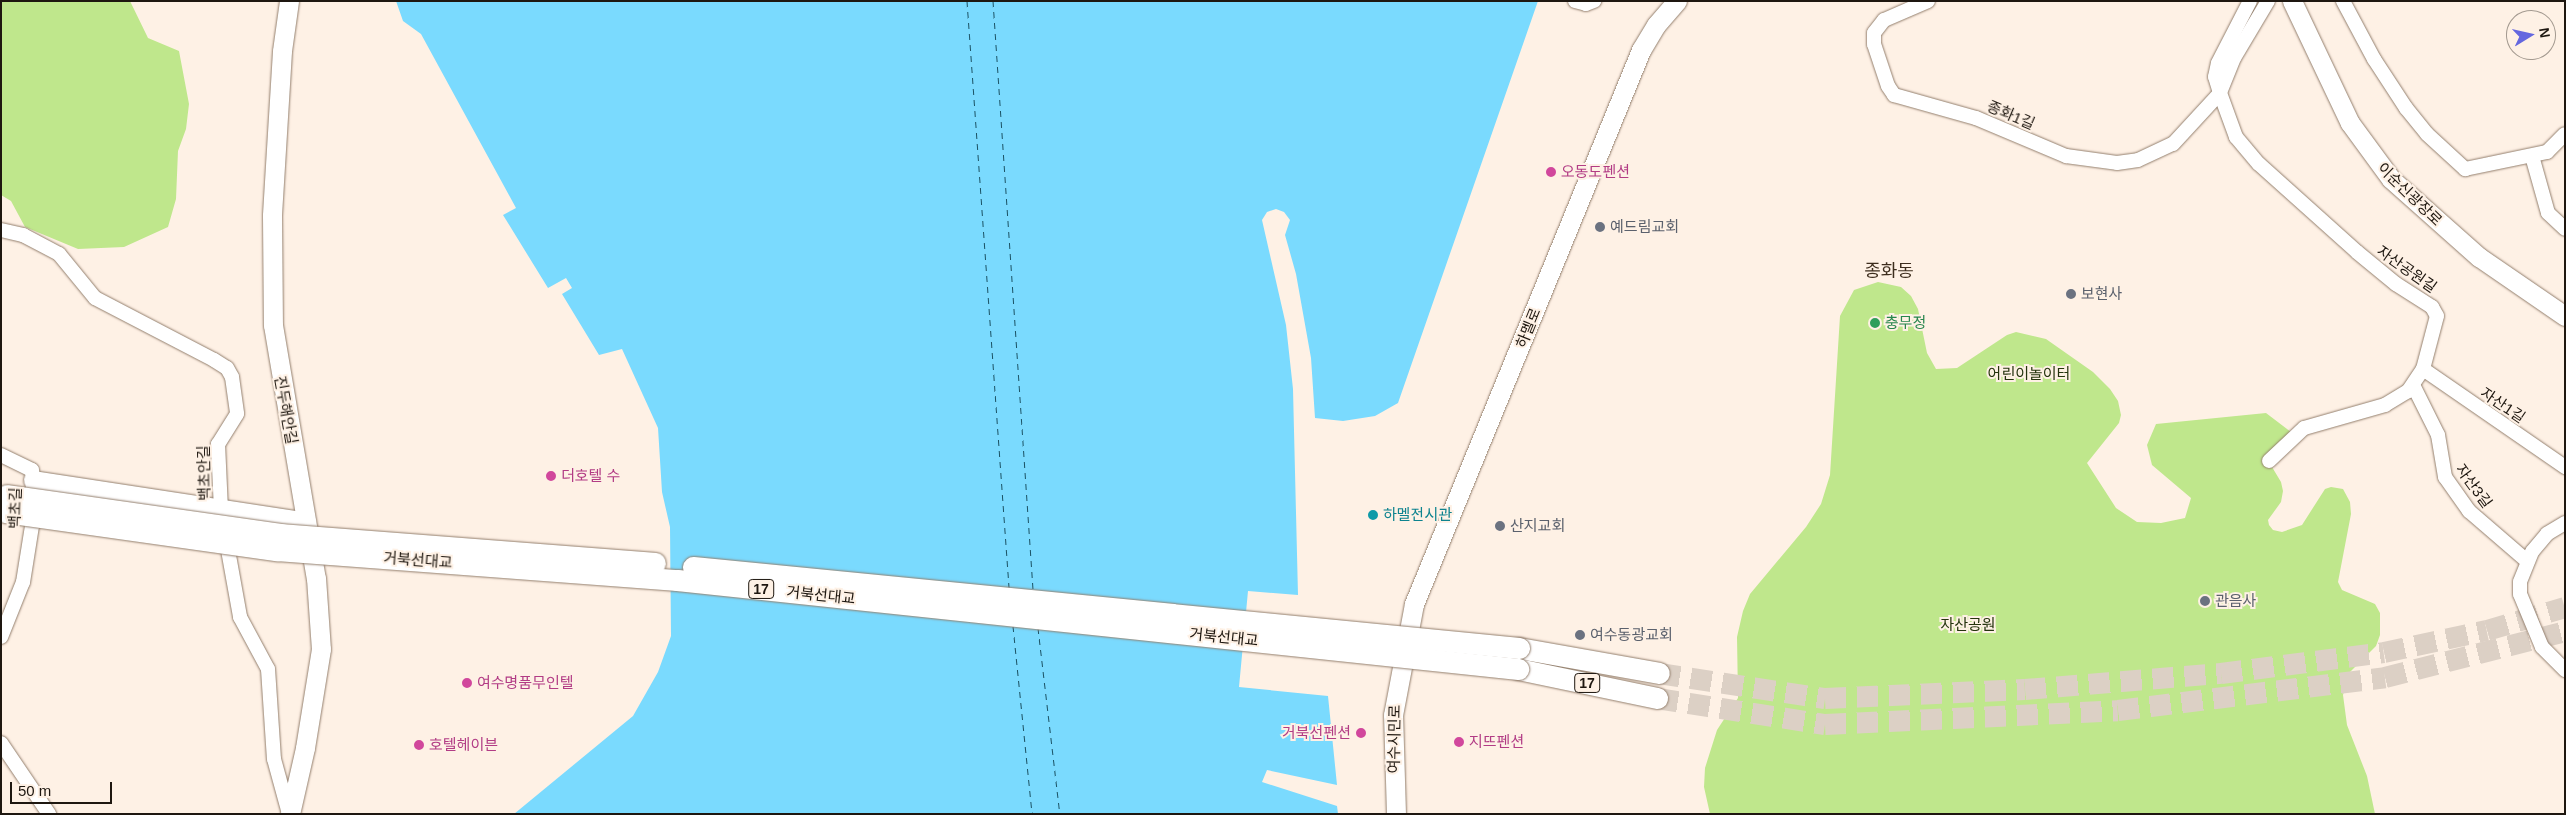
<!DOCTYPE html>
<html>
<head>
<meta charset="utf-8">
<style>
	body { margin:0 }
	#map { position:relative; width:2566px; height:815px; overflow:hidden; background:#fef1e5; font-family:Arial,"Noto Sans KR",sans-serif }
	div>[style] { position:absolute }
	.green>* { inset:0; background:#bfe78c }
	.water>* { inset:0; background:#7adafe }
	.ferry>* { height:1px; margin-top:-0.5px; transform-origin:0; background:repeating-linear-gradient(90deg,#1a5163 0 6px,transparent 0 11px) }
	.primary-tunnel>* { height:21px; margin-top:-10.5px; transform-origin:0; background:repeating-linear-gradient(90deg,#dcd0c5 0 21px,transparent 0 32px) }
	.roads { filter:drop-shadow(0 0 1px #937f6d) drop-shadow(0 0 1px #937f6d) }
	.street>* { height:14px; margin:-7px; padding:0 7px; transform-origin:7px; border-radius:7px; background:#fff }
	.secondary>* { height:19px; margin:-9.5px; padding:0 9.5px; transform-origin:9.5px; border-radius:9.5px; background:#fff }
	.primary>* { height:21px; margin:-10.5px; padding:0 10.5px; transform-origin:10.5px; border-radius:10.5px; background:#fff }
	.bridges { filter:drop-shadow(0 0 1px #937f6d) drop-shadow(0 0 1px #937f6d) }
	.primary-bridge>* { height:21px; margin:-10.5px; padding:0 10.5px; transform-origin:10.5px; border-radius:10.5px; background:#fff }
	.dots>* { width:14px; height:14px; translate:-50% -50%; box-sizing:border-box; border:2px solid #fef1e5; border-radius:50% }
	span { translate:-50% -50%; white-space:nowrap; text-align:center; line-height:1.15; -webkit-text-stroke:4px #fef1e5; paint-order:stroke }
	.shield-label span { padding:1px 4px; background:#fef1e5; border:1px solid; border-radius:4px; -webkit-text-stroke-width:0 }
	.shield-label { font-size:14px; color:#1e1710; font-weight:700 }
	.street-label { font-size:15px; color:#1e1710 }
	.hotel-label { font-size:15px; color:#b23c85 }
	.left { translate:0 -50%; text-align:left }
	.right { translate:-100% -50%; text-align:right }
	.worship-label { font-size:15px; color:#5b616d }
	.leisure-label { font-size:15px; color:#27864d }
	.park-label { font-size:15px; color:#25340e }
	.culture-label { font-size:15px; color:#0d838f }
	.quarter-label { font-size:18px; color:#3d2d1d }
	.frame { position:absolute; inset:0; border:2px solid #1e1710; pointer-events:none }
	.north { position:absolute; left:2506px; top:10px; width:50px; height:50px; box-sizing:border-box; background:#fef1e5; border:1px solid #a49a90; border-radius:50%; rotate:81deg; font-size:14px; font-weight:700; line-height:20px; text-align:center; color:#1e1710 }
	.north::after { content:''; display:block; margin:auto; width:18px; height:22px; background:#6467df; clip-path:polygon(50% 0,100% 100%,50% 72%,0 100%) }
	.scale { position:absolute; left:10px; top:782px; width:102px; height:22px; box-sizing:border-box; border:2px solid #1e1710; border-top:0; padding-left:6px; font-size:15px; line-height:18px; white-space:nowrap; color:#1e1710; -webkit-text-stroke:4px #fef1e5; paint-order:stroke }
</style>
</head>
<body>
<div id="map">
	<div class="green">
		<i style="clip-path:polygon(1px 1px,130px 1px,148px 38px,179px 51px,189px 104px,186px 129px,178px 151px,176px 199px,168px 227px,124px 247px,78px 249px,25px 227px,11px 201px,1px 195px)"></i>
		<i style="clip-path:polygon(1878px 282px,1901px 287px,1911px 296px,1918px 309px,1927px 353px,1936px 369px,1957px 368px,2007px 335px,2016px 332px,2046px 339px,2093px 372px,2110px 389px,2118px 401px,2121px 415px,2119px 423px,2087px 463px,2116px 508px,2137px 522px,2161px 523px,2185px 518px,2191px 498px,2152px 465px,2147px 445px,2156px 424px,2266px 413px,2291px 432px,2266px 457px,2281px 482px,2283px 491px,2281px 502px,2268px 520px,2269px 525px,2273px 530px,2282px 532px,2302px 525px,2325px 489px,2331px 487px,2343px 489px,2350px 502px,2351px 514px,2338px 582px,2342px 590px,2375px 604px,2380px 613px,2380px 635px,2376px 646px,2349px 673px,2343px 695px,2347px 725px,2367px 776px,2375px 814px,1710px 814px,1704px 787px,1705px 768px,1717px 730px,1738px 698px,1737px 637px,1743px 611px,1750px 594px,1806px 527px,1821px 504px,1830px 475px,1840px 316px,1854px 290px)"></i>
	</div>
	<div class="water">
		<i style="clip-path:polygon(396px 1px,1538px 1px,1398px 403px,1375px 416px,1343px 421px,1315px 418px,1311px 358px,1296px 274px,1285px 235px,1290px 220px,1284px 212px,1276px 209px,1267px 212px,1262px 220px,1286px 325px,1293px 389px,1298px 595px,1248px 591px,1239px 687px,1328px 696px,1337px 785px,1267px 770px,1262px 782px,1337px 806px,1338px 814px,514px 814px,633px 716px,658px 672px,671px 636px,670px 527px,662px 492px,658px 428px,622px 349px,599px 355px,562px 294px,572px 288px,566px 278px,548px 288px,503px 215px,516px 208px,427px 45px,421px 34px,403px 21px)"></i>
	</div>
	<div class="ferry">
		<i style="left:967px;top:1px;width:588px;rotate:85.9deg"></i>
		<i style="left:993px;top:1px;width:589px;rotate:86.11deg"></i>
		<i style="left:1013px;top:626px;width:189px;rotate:84.2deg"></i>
		<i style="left:1038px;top:628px;width:187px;rotate:83.3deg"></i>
	</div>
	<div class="primary-tunnel">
		<i style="left:1659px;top:673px;width:168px;rotate:8.6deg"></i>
		<i style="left:1825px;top:698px;width:200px;rotate:-2.6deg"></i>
		<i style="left:2025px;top:689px;width:197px;rotate:-4.7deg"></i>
		<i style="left:2221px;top:673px;width:164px;rotate:-7.3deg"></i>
		<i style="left:2384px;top:652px;width:105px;rotate:-12.1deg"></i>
		<i style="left:2487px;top:630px;width:81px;rotate:-16.4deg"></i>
		<i style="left:1657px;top:698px;width:170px;rotate:8.8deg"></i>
		<i style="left:1825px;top:724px;width:293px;rotate:-2.7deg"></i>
		<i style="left:2118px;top:710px;width:269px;rotate:-7deg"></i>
		<i style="left:2385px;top:677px;width:186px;rotate:-14.3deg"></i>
	</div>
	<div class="roads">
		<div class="street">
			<i style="left:1575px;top:1px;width:11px;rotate:15deg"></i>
			<i style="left:1586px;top:4px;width:9px;rotate:-21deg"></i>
			<i style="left:1928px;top:1px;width:48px;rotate:156.6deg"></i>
			<i style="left:1884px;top:20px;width:16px;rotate:128deg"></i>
			<i style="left:1874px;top:33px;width:11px;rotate:90deg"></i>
			<i style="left:1874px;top:44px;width:44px;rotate:71.6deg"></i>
			<i style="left:1888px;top:86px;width:11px;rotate:56deg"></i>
			<i style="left:1894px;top:95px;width:85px;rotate:15.7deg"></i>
			<i style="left:1976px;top:118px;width:98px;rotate:22.9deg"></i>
			<i style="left:2066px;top:156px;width:51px;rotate:7.8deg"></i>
			<i style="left:2117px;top:163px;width:21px;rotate:-8deg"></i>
			<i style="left:2138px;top:160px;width:38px;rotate:-25deg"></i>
			<i style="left:2173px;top:144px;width:69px;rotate:-47.3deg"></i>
			<i style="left:2220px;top:93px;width:17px;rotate:-107deg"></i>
			<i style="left:2215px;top:77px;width:14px;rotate:-78deg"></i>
			<i style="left:2218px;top:63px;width:70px;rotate:-62.7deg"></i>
			<i style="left:2268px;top:1px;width:66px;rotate:120.8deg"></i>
			<i style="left:2234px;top:58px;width:38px;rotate:112deg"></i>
			<i style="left:2220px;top:93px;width:47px;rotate:70deg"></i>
			<i style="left:2236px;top:137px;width:35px;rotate:50deg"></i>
			<i style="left:2259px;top:164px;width:132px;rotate:41.9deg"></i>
			<i style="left:2357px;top:252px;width:50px;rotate:39.4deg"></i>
			<i style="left:2396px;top:284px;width:43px;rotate:32.6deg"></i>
			<i style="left:2432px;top:307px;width:10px;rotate:61deg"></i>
			<i style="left:2437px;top:316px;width:55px;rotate:104.8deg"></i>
			<i style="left:2423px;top:369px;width:27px;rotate:124deg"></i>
			<i style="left:2408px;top:391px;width:27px;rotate:149deg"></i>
			<i style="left:2385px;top:405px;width:84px;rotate:164.1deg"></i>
			<i style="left:2304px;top:428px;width:48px;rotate:136.7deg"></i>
			<i style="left:2343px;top:1px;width:66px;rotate:61.9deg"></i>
			<i style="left:2374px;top:59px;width:59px;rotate:56.9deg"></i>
			<i style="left:2406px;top:108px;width:33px;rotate:51deg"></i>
			<i style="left:2427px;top:134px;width:52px;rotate:42.6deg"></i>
			<i style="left:2465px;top:169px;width:84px;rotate:-11.7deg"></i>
			<i style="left:2547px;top:152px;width:25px;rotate:-45deg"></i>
			<i style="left:2532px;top:156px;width:59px;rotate:74.3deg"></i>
			<i style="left:2548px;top:213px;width:23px;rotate:43deg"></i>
			<i style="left:1px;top:230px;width:23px;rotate:13deg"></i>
			<i style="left:23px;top:235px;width:41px;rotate:27.8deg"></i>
			<i style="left:59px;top:254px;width:57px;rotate:50.7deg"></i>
			<i style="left:95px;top:298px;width:134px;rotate:27.5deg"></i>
			<i style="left:214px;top:360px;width:15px;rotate:32deg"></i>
			<i style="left:227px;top:368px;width:10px;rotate:61deg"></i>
			<i style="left:232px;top:377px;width:37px;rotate:82deg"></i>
			<i style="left:237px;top:414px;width:36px;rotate:122deg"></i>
			<i style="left:218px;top:444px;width:67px;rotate:87.4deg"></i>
			<i style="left:221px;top:511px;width:108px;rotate:79.8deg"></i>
			<i style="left:240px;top:617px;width:59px;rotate:61.7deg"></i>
			<i style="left:268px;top:669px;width:90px;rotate:86.2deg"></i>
			<i style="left:274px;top:759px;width:57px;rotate:74.7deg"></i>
			<i style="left:2423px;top:369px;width:173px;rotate:34.6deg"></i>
			<i style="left:2413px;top:385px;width:56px;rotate:63.4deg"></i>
			<i style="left:2438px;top:435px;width:43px;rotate:80.5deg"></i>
			<i style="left:2445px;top:477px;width:42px;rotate:54.8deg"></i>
			<i style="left:2469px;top:511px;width:77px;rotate:40.8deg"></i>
			<i style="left:1px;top:455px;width:34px;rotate:26deg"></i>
			<i style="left:32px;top:470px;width:10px;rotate:84deg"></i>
			<i style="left:33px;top:480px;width:46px;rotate:91.2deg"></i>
			<i style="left:32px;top:526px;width:57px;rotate:99.1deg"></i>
			<i style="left:23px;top:582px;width:59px;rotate:111.8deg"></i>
			<i style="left:2565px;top:523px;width:21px;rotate:149deg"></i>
			<i style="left:2547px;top:534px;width:23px;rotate:130deg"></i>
			<i style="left:2532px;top:552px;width:32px;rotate:112deg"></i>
			<i style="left:2520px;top:582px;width:12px;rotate:90deg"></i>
			<i style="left:2520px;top:594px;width:57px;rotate:67.5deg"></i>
			<i style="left:2542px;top:647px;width:33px;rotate:45deg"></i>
			<i style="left:1px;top:743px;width:86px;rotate:55.9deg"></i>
		</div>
		<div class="secondary">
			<i style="left:289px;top:1px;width:50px;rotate:98deg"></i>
			<i style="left:282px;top:51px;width:165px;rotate:93.5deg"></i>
			<i style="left:272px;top:216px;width:109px;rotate:89.5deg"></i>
			<i style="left:273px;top:325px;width:257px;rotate:80.4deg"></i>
			<i style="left:316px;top:578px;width:71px;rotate:86deg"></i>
			<i style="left:321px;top:649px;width:100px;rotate:99.2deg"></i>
			<i style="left:305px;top:748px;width:68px;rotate:102.8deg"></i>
			<i style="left:2292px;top:1px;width:135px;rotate:64.6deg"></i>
			<i style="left:2350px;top:123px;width:69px;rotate:53.8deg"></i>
			<i style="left:2391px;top:179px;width:118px;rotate:41.6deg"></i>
			<i style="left:2479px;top:257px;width:104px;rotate:34.5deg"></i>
			<i style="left:33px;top:480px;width:276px;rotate:8.7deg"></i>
			<i style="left:1396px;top:814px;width:99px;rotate:-91.7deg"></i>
			<i style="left:1393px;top:715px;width:113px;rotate:-79.3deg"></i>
			<i style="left:1414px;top:604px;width:599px;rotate:-67.72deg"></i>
			<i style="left:1641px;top:50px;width:29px;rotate:-59deg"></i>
			<i style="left:1656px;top:25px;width:32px;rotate:-49deg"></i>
		</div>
		<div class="primary">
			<i style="left:1519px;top:648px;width:142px;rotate:10.1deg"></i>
			<i style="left:1518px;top:669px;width:142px;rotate:11.8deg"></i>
		</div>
	</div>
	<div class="bridges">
		<div class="primary-bridge">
			<i style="left:7px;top:495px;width:276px;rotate:8.1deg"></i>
			<i style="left:280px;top:534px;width:376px;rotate:4.4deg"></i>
			<i style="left:5px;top:512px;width:275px;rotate:8deg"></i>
			<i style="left:277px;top:550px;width:401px;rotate:4.3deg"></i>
			<i style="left:677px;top:580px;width:846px;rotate:6.04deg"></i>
			<i style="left:693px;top:567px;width:830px;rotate:5.6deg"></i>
		</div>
	</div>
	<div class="dots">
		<i style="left:1551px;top:172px;background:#d1479c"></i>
		<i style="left:1600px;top:227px;background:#6b7280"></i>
		<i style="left:2071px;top:294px;background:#6b7280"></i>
		<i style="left:1875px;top:323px;background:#2e9e5b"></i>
		<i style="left:551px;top:476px;background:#d1479c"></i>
		<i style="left:1373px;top:515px;background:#0f9aa8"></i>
		<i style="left:1500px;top:526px;background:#6b7280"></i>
		<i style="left:2205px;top:601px;background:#6b7280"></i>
		<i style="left:1580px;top:635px;background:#6b7280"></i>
		<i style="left:467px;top:683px;background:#d1479c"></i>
		<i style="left:1361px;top:733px;background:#d1479c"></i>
		<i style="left:1459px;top:742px;background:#d1479c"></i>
		<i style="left:419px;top:745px;background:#d1479c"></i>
	</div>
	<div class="shield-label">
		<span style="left:761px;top:589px">17</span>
		<span style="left:1587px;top:683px">17</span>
	</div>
	<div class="street-label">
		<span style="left:2011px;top:115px;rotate:23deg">종화1길</span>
		<span style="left:2410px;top:194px;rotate:44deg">이순신광장로</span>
		<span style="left:2407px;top:269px;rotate:35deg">자산공원길</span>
		<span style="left:1528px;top:328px;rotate:-68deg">하멜로</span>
		<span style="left:2503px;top:405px;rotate:34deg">자산1길</span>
		<span style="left:286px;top:410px;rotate:80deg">진두해안길</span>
		<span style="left:204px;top:473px;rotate:-91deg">백초안길</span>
		<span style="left:2474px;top:486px;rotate:54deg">자산3길</span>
		<span style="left:15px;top:508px;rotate:-88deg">백초길</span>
		<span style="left:418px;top:560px;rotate:4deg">거북선대교</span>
		<span style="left:821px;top:595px;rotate:6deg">거북선대교</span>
		<span style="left:1224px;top:637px;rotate:6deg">거북선대교</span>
		<span style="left:1394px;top:739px;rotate:-89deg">여수시민로</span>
	</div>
	<div class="hotel-label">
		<span class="left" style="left:1561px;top:172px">오동도펜션</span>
		<span class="left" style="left:561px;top:476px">더호텔 수</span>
		<span class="left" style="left:477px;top:683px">여수명품무인텔</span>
		<span class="right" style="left:1351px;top:733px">거북선펜션</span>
		<span class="left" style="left:1469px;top:742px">지뜨펜션</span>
		<span class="left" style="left:429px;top:745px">호텔헤이븐</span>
	</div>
	<div class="worship-label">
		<span class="left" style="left:1610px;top:227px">예드림교회</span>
		<span class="left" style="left:2081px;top:294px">보현사</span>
		<span class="left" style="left:1510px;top:526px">산지교회</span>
		<span class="left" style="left:2215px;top:601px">관음사</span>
		<span class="left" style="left:1590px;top:635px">여수동광교회</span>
	</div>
	<div class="leisure-label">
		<span class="left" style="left:1885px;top:323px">충무정</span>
	</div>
	<div class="park-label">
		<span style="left:2029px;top:374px">어린이놀이터</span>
		<span style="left:1968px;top:625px">자산공원</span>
	</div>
	<div class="culture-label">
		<span class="left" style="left:1383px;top:515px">하멜전시관</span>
	</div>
	<div class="quarter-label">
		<span style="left:1889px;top:271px">종화동</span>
	</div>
	<div class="frame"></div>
	<div class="north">N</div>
	<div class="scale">50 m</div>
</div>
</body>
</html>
